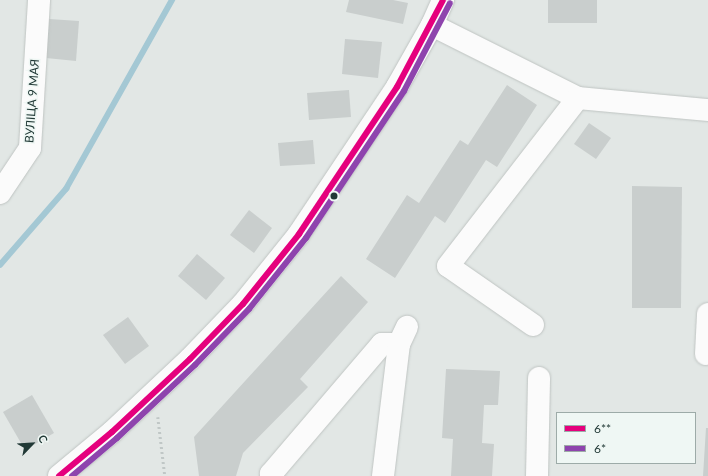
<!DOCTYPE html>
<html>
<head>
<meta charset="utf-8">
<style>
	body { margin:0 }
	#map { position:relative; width:708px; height:476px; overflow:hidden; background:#e2e7e5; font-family:Lato,sans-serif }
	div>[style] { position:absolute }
	.stream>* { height:5.5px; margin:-2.75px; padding:0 2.75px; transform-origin:2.75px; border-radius:2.75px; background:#a4c8d4 }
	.building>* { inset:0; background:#c9cecd }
	.path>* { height:2.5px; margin-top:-1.25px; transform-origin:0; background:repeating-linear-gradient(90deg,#c0c7c6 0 2px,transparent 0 5px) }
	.roads { filter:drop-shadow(0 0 1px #bfc4c2) drop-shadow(0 0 1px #bfc4c2) }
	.minor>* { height:22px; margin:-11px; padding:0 11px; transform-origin:11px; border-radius:11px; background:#fbfbfb }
	.bus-1>* { height:6px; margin:-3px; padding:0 3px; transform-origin:3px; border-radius:3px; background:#e5007d }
	.bus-2>* { height:6px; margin:-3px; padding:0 3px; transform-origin:3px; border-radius:3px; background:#8e44ad }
	.dots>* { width:11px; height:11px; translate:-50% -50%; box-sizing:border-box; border:2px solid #eff7f4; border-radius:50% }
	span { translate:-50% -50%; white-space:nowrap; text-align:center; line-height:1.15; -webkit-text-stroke:3px #eff7f4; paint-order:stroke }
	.street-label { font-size:12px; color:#213936 }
	.legend { position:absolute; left:556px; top:412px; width:140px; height:52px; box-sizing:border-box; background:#eff7f4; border:1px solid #9daba8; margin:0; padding:5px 7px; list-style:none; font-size:12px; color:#213936 }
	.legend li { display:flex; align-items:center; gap:8px; height:20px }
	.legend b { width:20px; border:1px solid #9daba8 }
	.north { position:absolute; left:12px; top:424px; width:40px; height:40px; -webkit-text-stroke:3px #eff7f4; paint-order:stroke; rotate:65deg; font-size:11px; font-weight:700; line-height:16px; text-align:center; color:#213936 }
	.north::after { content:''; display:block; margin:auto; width:14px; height:18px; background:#213936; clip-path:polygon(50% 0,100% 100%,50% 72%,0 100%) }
</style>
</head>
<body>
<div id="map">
	<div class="stream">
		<i style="left:0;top:265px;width:101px;rotate:-49deg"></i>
		<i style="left:66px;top:189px;width:217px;rotate:-60.7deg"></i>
	</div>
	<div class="building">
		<i style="clip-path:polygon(349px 0,393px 0,408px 3px,403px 24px,346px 12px)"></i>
		<i style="clip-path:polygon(548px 0,597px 0,597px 23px,548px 23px)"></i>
		<i style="clip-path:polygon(49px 19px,79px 21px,76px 61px,46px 58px)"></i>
		<i style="clip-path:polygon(345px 39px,382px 42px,378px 78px,342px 74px)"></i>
		<i style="clip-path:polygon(507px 85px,537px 105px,497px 167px,486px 160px,445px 223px,435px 216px,395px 278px,366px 259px,407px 195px,419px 203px,460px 140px,468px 145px)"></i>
		<i style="clip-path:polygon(349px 90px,351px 117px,309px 120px,307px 93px)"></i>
		<i style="clip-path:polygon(589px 123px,611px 138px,596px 159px,574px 144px)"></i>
		<i style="clip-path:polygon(313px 140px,315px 164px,280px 166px,278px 143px)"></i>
		<i style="clip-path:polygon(632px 186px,682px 187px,681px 308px,632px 308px)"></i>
		<i style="clip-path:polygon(249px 210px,272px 228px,254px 253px,230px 235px)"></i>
		<i style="clip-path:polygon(197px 254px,225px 278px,206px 300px,178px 276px)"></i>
		<i style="clip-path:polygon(341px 276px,368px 302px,300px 379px,308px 387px,243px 453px,236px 476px,199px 476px,194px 437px)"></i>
		<i style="clip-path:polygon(128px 317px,149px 346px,125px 364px,103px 335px)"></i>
		<i style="clip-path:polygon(446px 369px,500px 371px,498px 405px,484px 405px,482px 443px,494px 444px,492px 476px,451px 476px,453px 439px,442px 438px)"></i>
		<i style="clip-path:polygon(32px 395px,54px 433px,25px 450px,3px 412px)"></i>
		<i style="clip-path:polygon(706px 428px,708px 428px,708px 476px,703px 476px)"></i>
	</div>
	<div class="path">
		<i style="left:158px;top:417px;width:59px;rotate:83.2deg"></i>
	</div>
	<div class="roads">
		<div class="minor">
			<i style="left:432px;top:25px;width:163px;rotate:26.6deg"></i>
			<i style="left:578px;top:98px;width:131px;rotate:5.3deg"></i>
			<i style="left:0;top:193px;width:54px;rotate:-56.3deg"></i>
			<i style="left:30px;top:148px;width:148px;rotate:-86.5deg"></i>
			<i style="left:533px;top:325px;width:103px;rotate:-145.2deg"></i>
			<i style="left:448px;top:266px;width:212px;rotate:-52.3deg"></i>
			<i style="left:706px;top:354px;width:40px;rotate:-87.1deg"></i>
			<i style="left:59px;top:476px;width:69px;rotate:-39.7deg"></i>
			<i style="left:112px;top:432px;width:107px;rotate:-43.1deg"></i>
			<i style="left:190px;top:359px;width:76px;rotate:-46.1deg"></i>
			<i style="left:243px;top:304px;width:90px;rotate:-51.3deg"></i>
			<i style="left:299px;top:234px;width:177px;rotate:-56.3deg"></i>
			<i style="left:397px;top:87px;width:71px;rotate:-60.6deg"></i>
			<i style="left:432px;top:25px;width:27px;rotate:-66deg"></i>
			<i style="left:273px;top:476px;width:3px;rotate:-135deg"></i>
			<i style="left:271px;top:474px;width:171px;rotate:-49.5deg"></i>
			<i style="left:382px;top:344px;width:17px"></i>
			<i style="left:383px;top:476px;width:133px;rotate:-83.1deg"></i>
			<i style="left:399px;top:344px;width:19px;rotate:-65deg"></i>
			<i style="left:537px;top:476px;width:98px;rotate:-88.8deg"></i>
		</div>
	</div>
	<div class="bus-1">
		<i style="left:59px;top:476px;width:69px;rotate:-39.7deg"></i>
		<i style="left:112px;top:432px;width:107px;rotate:-43.1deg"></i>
		<i style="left:190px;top:359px;width:76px;rotate:-46.1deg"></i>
		<i style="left:243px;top:304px;width:90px;rotate:-51.3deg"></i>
		<i style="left:299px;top:234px;width:177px;rotate:-56.3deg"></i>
		<i style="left:397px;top:87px;width:98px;rotate:-62.1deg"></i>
	</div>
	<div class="bus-2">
		<i style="left:72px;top:476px;width:59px;rotate:-40.2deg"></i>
		<i style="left:117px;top:438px;width:107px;rotate:-43.1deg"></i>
		<i style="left:195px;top:365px;width:78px;rotate:-46deg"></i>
		<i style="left:249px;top:309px;width:91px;rotate:-51.2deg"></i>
		<i style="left:306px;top:238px;width:177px;rotate:-56.3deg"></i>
		<i style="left:404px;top:91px;width:99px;rotate:-62.4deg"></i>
	</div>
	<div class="dots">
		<i style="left:334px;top:196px;background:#213936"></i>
	</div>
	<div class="street-label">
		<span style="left:32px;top:101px;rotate:-86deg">ВУЛІЦА 9 МАЯ</span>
	</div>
	<ul class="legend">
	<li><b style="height:5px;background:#e5007d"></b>6**</li>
	<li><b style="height:5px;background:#8e44ad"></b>6*</li>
	</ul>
	<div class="north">С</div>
</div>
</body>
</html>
